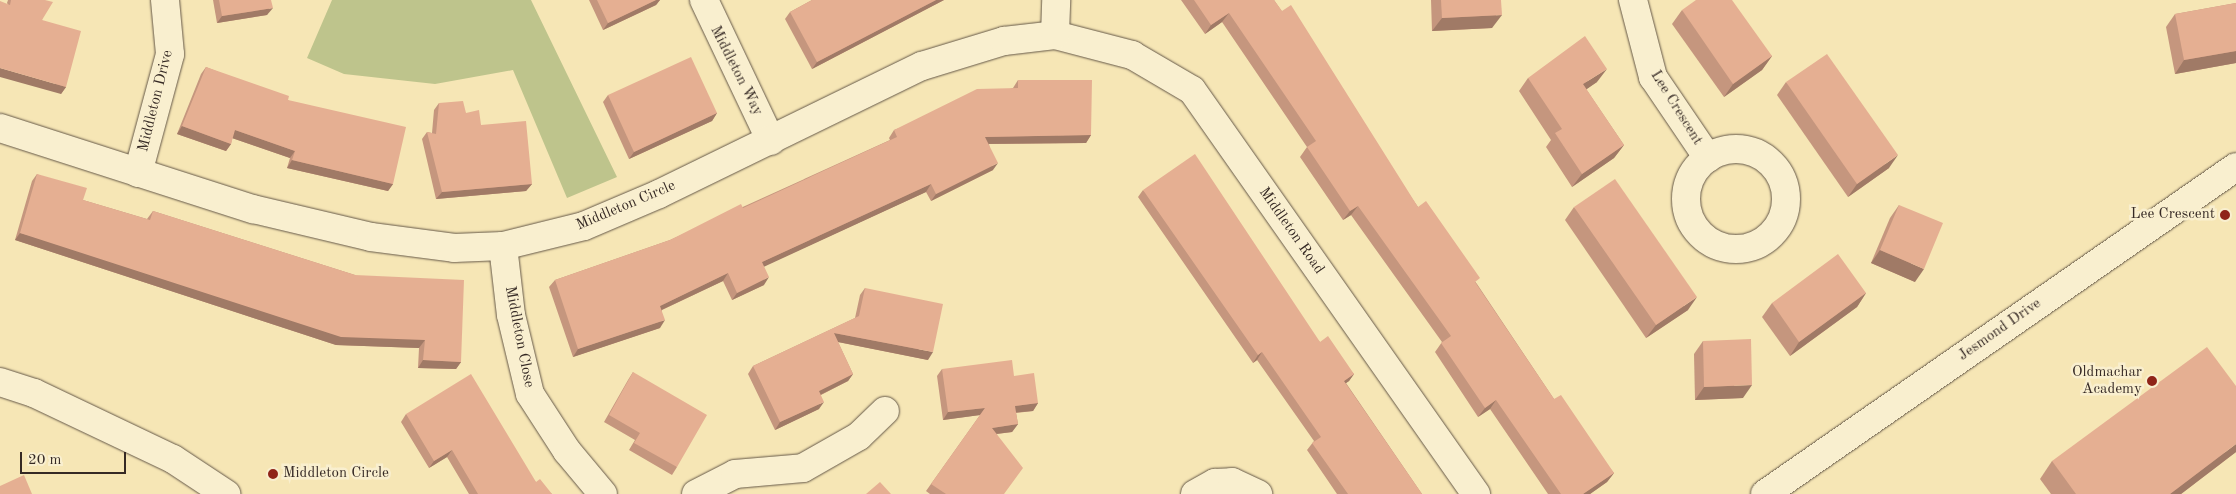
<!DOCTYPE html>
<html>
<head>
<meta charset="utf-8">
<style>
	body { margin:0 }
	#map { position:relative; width:2236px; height:494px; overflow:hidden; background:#f6e6b5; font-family:"Old Standard TT",serif }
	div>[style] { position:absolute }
	.green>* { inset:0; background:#bec48c }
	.roads { filter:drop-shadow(0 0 1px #655848) drop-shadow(0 0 1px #655848) }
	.minor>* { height:28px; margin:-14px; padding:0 14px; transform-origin:14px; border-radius:14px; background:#f9efcf }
	.minor>.ring { margin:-14px; padding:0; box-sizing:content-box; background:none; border:28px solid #f9efcf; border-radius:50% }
	.wall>* { inset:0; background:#c5967e }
	.shaded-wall>* { inset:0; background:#a07a66 }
	.building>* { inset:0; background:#e5af92 }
	.dots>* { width:14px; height:14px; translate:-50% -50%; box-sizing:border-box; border:2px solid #f9efcf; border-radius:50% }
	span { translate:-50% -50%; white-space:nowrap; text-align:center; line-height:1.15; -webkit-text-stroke:5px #f9efcf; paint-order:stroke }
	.street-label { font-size:15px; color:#352924 }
	.poi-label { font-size:15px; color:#352924 }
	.right { translate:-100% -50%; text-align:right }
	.left { translate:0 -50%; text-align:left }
	.scale { position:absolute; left:20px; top:452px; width:106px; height:22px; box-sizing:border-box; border:2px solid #352924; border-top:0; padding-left:6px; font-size:15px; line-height:18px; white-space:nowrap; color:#352924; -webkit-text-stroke:4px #f9efcf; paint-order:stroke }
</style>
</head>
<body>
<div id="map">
	<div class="green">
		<i style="clip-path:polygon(332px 0,531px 0,617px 177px,567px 198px,513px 70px,435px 84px,344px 74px,307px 58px)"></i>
	</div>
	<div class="roads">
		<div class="minor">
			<i style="left:704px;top:0;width:156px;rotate:64.6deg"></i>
			<i style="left:1633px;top:0;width:80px;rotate:75.4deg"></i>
			<i style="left:1653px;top:77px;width:98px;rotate:55.8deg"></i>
			<i style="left:1055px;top:35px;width:80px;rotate:14.6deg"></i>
			<i style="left:1132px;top:55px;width:69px;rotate:30.3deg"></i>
			<i style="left:1192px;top:90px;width:494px;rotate:54.9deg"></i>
			<i style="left:0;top:128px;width:266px;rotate:17.8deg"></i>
			<i style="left:253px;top:209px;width:121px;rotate:13.3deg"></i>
			<i style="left:371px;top:237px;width:84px;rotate:7.5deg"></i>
			<i style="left:454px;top:248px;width:49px;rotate:-2.3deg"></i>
			<i style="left:503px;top:246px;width:83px;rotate:-13.9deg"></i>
			<i style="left:584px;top:226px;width:82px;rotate:-23.1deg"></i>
			<i style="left:659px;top:194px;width:292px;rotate:-26deg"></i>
			<i style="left:922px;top:66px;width:86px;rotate:-17deg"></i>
			<i style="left:1004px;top:41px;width:51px;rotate:-6.7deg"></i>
			<i style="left:1055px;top:35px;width:35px;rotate:-88deg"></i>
			<i class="ring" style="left:1686px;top:149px;width:72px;height:72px"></i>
			<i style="left:138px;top:173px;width:123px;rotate:-74.9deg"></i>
			<i style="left:170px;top:54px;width:54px;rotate:-95.3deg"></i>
			<i style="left:503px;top:246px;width:69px;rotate:83.4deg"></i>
			<i style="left:511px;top:315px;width:81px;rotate:76.5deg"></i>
			<i style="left:530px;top:394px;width:68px;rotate:57deg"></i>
			<i style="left:567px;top:451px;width:56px;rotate:50.1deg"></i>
			<i style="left:0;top:382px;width:36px;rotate:18deg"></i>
			<i style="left:34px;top:393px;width:154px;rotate:25.4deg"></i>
			<i style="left:173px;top:459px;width:64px;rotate:33.4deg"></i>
			<i style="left:696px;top:494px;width:44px;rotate:-27.1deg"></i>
			<i style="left:735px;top:474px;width:68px;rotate:-5deg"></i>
			<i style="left:803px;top:468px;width:64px;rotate:-29.7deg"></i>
			<i style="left:859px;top:436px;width:36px;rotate:-44deg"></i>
			<i style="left:1195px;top:494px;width:23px;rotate:-29deg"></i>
			<i style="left:1215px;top:483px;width:17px;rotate:-3deg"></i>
			<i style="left:1232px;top:482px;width:29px;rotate:25deg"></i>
			<i style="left:1765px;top:494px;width:573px;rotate:-34.77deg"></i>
		</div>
	</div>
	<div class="wall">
		<i style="clip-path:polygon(8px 0,45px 0,42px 20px,66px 87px,61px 94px,7px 3px)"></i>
		<i style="clip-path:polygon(213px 0,271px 0,267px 15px,217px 23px)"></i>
		<i style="clip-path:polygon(589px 0,660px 0,656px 5px,603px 30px)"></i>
		<i style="clip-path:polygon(812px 0,944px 0,812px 69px,785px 19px,790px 12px)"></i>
		<i style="clip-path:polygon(1181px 0,1274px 0,1418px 207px,1477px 284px,1554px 399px,1614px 473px,1607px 482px,1590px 494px,1548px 494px,1490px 409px,1478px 417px,1435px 352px,1442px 342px,1351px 215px,1343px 220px,1300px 157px,1307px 147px,1222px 22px,1205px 34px)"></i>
		<i style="clip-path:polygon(1431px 0,1501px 0,1492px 28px,1432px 31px)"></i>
		<i style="clip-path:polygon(2236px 3px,2236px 63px,2175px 74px,2166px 27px,2175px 14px)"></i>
		<i style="clip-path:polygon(1682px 10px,1772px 56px,1762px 70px,1724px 97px,1672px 24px)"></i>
		<i style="clip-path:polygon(206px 67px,288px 100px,393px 184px,388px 191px,287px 168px,290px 158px,232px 138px,231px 144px,226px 151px,177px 134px,201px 74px)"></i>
		<i style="clip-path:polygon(1528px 78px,1597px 82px,1586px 89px,1624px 145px,1614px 158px,1572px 187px,1546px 147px,1551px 140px,1519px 91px)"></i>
		<i style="clip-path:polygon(1018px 80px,1091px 135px,1086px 143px,989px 144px,993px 170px,931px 201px,926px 192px,764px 266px,764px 285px,732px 300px,723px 281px,662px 310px,660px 328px,573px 357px,549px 287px,555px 280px,670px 240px,890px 140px,889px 138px,894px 130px,1013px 88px)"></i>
		<i style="clip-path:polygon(1786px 82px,1889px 168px,1848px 197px,1777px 95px)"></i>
		<i style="clip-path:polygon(608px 95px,717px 113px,712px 121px,629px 159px,603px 102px)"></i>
		<i style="clip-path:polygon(439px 103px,466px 113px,481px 125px,532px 184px,526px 191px,436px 199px,422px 139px,427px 132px,432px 133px,434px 110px)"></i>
		<i style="clip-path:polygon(37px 174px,83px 200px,147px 219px,153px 211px,355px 275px,461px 362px,456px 369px,418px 368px,419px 348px,336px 345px,15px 240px,32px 181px)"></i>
		<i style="clip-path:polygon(1143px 190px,1320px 342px,1354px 374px,1349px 381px,1346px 383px,1422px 494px,1337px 494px,1307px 450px,1314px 441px,1257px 360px,1253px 363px,1138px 197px)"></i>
		<i style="clip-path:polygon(1899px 205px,1915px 282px,1871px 263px,1890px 218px)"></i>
		<i style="clip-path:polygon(1574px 207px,1688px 310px,1646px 338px,1565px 220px)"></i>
		<i style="clip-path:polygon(865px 288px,928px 360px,838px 342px,853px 374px,848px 381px,821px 395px,819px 409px,775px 430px,748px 374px,753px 366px,855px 318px,860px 295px)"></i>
		<i style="clip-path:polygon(1866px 293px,1857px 307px,1790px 356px,1762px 317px,1772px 303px)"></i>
		<i style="clip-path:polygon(1703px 341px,1743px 398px,1695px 400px,1694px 354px)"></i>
		<i style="clip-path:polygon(942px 369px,1014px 376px,1038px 403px,1033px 411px,1016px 413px,1018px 424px,1012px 432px,997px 434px,1004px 494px,930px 494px,926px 491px,980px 415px,943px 420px,937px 376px)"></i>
		<i style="clip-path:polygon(633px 372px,677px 467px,672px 475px,629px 450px,635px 440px,604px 422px,628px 380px)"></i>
		<i style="clip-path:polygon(406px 414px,536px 482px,552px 494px,469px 494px,447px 457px,429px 468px,401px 422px)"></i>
		<i style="clip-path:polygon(2236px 452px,2181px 494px,2051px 494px,2040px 479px,2052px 461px)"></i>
	</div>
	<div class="shaded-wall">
		<i style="clip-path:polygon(656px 0,660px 0,656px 5px,603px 30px,608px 23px)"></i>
		<i style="clip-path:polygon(936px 0,944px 0,812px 69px,817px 62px)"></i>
		<i style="clip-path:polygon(273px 8px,267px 15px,217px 23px,222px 16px)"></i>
		<i style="clip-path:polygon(1229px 13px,1222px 22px,1205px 34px,1211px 25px)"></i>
		<i style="clip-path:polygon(1502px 15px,1492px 28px,1432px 31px,1442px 18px)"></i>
		<i style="clip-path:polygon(2236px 51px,2236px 63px,2175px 74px,2184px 60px)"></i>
		<i style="clip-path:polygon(1772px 56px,1762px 70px,1724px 97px,1733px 84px)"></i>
		<i style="clip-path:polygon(0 68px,66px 87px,61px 94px,0 77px)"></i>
		<i style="clip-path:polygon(1607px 69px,1597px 82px,1574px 98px,1583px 84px)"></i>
		<i style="clip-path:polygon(717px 113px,712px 121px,629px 159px,634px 152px)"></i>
		<i style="clip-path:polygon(182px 126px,231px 144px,226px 151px,177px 134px)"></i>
		<i style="clip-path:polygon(235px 130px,295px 151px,290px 158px,229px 137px)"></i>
		<i style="clip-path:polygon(1091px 135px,1086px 143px,980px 144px,985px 137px)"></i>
		<i style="clip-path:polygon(1624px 145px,1614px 158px,1572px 187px,1582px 174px)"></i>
		<i style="clip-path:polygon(1898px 155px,1889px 168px,1848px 197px,1857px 184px)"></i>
		<i style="clip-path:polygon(292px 160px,393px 184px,388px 191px,287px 168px)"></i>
		<i style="clip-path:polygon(998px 163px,993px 170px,931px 201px,936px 194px)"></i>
		<i style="clip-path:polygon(532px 184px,526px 191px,436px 199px,442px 192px)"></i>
		<i style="clip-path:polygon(931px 184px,926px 192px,757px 270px,762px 262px)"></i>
		<i style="clip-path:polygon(1358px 206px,1351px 215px,1343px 220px,1350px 211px)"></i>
		<i style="clip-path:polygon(20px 233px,425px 340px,419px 348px,336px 345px,15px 240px)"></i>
		<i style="clip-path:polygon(1880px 250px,1924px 269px,1915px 282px,1871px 263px)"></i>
		<i style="clip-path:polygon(728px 273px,723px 281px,655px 313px,660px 306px)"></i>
		<i style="clip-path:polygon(769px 277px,764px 285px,732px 300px,737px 293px)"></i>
		<i style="clip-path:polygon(1866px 293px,1857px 307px,1790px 356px,1799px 342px)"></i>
		<i style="clip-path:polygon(1697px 297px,1688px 310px,1646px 338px,1656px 325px)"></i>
		<i style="clip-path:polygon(665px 320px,660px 328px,573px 357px,578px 349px)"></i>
		<i style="clip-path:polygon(834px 333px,933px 352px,928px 360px,828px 340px)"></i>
		<i style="clip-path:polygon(1262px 352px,1257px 360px,1253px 363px,1258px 355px)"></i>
		<i style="clip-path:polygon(423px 360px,461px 362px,456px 369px,418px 368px)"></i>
		<i style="clip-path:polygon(853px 374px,848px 381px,814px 398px,819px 391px)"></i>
		<i style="clip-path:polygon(1354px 374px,1349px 381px,1339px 388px,1344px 381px)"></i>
		<i style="clip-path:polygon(1752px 385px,1743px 398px,1695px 400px,1704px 387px)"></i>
		<i style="clip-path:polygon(1496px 400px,1490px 409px,1478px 417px,1485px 408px)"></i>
		<i style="clip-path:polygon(824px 402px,819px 409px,775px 430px,780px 422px)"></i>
		<i style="clip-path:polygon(1038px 403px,1033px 411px,1010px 413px,1015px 406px)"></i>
		<i style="clip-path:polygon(985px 408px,980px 415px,943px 420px,948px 412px)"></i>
		<i style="clip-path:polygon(1018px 424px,1012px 432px,987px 435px,992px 428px)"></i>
		<i style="clip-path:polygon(2236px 444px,2236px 452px,2181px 494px,2170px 494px)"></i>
		<i style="clip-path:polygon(452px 450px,447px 457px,429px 468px,434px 461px)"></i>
		<i style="clip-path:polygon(1614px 473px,1607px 482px,1590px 494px,1583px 494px)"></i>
	</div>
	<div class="building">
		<i style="clip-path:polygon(11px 0,45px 0,53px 2px,42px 20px,81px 31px,66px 87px,0 68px,0 1px,10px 5px)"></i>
		<i style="clip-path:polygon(219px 0,271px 0,273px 8px,222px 16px)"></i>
		<i style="clip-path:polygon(597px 0,656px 0,608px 23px)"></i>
		<i style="clip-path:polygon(812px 0,936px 0,817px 62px,790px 12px)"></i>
		<i style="clip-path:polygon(1194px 0,1274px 0,1282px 11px,1291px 5px,1418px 207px,1426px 201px,1480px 278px,1475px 282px,1554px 399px,1561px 395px,1614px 473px,1583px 494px,1561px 494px,1496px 400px,1485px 408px,1441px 343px,1451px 336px,1358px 206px,1350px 211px,1307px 147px,1316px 141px,1229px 13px,1211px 25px)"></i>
		<i style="clip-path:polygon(1441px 0,1501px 0,1502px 15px,1442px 18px)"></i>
		<i style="clip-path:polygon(1696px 0,1732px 0,1772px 56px,1733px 84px,1682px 10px)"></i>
		<i style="clip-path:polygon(2236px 3px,2236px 51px,2184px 60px,2175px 14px)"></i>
		<i style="clip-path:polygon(1585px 36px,1607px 69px,1583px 84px,1624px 145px,1582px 174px,1555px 133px,1562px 129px,1528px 78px)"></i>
		<i style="clip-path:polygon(1827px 54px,1898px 155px,1857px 184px,1786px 82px)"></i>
		<i style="clip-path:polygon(691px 57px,717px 113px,634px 152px,608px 95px)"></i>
		<i style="clip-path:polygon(206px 67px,289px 96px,288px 100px,406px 127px,393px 184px,292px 160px,295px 151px,235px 130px,231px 144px,182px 126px)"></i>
		<i style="clip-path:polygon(1018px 80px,1092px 80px,1091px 135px,985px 137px,998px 163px,936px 194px,931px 184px,762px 262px,769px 277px,737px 293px,728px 273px,660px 306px,665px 320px,578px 349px,555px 280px,670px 240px,741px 204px,743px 208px,897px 137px,894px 130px,977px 89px,1018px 88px)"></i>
		<i style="clip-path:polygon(463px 101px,466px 113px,479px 110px,481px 125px,526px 121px,532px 184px,442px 192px,427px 132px,436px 134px,439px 103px)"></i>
		<i style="clip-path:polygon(1195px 154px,1320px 342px,1328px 336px,1354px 374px,1344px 381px,1422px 494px,1348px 494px,1312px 443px,1321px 437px,1262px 352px,1258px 355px,1143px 190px)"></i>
		<i style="clip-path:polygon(37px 174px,87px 188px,83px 200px,150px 220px,153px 211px,355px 275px,464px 280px,461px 362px,423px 360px,425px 340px,341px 337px,20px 233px)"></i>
		<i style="clip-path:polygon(1615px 179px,1697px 297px,1656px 325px,1574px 207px)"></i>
		<i style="clip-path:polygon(1899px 205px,1943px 223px,1924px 269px,1880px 250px)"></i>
		<i style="clip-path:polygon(1838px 254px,1866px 293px,1799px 342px,1772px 303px)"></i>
		<i style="clip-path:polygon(865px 288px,943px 304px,933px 352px,834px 333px,853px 374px,819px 391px,824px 402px,780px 422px,753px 366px,859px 316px)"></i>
		<i style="clip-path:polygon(1751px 339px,1752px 385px,1704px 387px,1703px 341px)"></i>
		<i style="clip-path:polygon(2207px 347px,2236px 386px,2236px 444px,2170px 494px,2076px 494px,2052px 461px)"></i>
		<i style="clip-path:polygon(1012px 360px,1014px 376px,1034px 373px,1038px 403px,1015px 406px,1018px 424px,992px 428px,1023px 468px,1004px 494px,946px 494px,931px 484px,985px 408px,948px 412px,942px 369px)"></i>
		<i style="clip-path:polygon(633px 372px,707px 415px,677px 467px,634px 443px,640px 433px,609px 415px)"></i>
		<i style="clip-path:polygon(471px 374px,536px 482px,540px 479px,552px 494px,478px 494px,452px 450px,434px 461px,406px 414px)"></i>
		<i style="clip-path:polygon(24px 475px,32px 494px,0 494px,0 486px)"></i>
		<i style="clip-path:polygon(880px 482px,891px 494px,866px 494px)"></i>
	</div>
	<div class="dots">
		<i style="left:2225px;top:215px;background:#8f2418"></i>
		<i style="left:2152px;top:381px;background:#8f2418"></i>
		<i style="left:273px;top:474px;background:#8f2418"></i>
	</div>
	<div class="street-label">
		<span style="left:736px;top:71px;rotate:63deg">Middleton Way</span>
		<span style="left:156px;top:101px;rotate:-76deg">Middleton Drive</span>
		<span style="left:1676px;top:108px;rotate:58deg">Lee Crescent</span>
		<span style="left:626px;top:206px;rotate:-23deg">Middleton Circle</span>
		<span style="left:1291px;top:231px;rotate:55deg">Middleton Road</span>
		<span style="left:2000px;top:330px;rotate:-35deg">Jesmond Drive</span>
		<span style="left:519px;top:337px;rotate:79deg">Middleton Close</span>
	</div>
	<div class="poi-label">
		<span class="right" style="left:2215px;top:215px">Lee Crescent</span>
		<span class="right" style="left:2142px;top:381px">Oldmachar<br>Academy</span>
		<span class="left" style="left:283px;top:474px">Middleton Circle</span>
	</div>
	<div class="scale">20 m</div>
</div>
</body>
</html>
